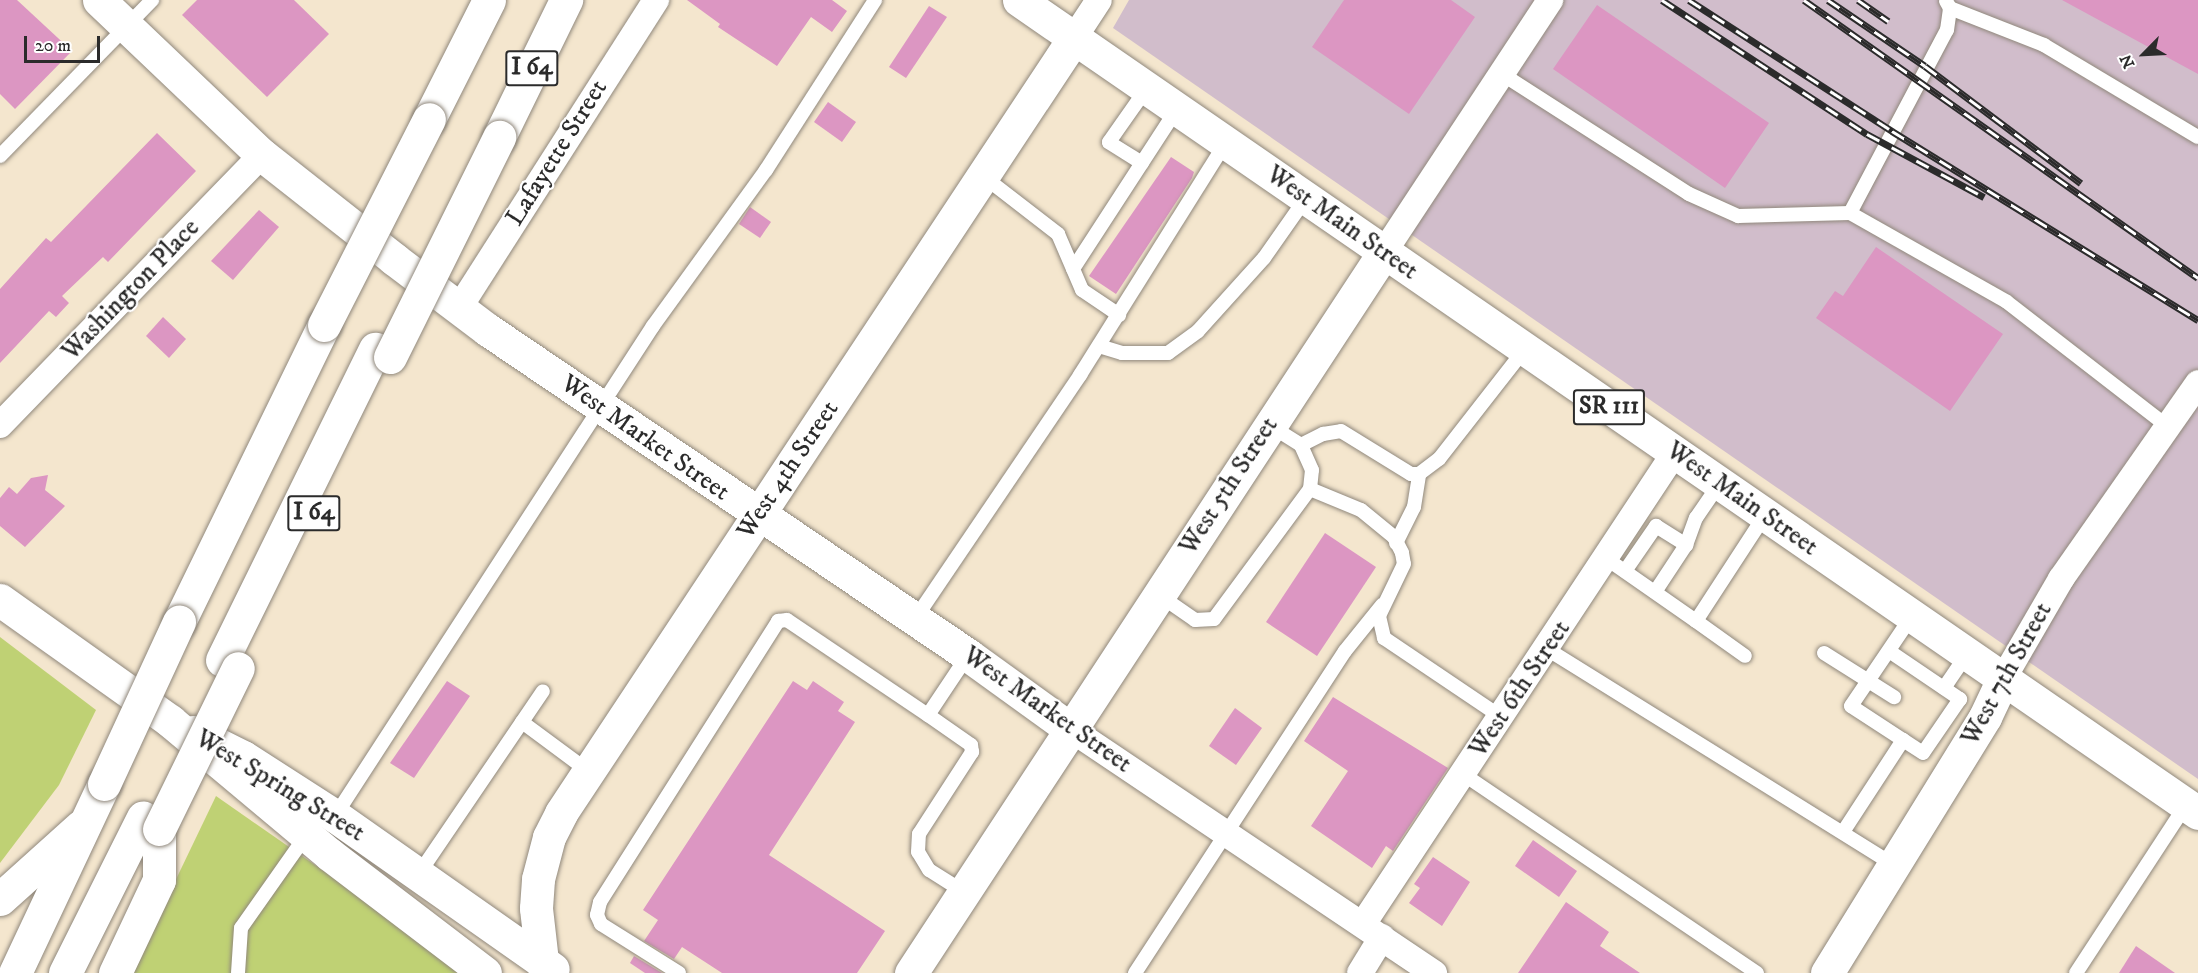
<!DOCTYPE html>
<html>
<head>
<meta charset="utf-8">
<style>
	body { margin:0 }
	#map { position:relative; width:2198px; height:973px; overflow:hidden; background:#f4e6ce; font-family:"IM FELL DW Pica",serif }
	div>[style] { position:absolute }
	.industrial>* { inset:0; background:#d1bdcb }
	.green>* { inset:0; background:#bfd174 }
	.building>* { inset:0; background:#dc96c2 }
	.roads { filter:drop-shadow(0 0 2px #90887c) drop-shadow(0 0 2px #90887c) }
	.service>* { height:14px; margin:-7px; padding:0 7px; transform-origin:7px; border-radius:7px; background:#fff }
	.minor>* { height:26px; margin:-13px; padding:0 13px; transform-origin:13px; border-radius:13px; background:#fff }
	.tertiary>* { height:33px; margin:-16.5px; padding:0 16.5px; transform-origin:16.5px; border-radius:16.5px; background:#fff }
	.secondary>* { height:33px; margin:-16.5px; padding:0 16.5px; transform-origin:16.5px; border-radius:16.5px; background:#fff }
	.primary>* { height:33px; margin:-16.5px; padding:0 16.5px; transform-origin:16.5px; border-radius:16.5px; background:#fff }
	.motorway>* { height:33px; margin:-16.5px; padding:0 16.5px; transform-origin:16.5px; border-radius:16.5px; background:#fff }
	.rail>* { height:7px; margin-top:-3.5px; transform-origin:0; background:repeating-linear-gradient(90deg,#fff 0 14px,#2b2b2b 0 28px); box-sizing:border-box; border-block:2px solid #2b2b2b }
	.bridges { filter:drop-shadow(0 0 2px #90887c) drop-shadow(0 0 2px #90887c) }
	.motorway-bridge>* { height:33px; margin:-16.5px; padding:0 16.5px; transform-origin:16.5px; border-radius:16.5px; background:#fff }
	span { translate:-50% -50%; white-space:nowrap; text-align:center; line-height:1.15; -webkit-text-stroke:4.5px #fff; paint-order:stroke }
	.shield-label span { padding:2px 4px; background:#fff; border:2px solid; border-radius:4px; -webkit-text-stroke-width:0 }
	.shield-label { font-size:24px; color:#2b2b2b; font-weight:700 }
	.street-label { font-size:26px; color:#2b2b2b }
	.north { position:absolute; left:2114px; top:24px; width:60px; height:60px; -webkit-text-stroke:4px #fff; paint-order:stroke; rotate:246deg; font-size:16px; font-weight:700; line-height:24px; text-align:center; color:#2b2b2b }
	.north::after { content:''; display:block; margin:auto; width:21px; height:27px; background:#2b2b2b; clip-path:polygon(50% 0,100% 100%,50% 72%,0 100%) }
	.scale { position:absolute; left:24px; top:36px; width:76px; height:27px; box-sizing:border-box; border:3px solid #2b2b2b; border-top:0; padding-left:8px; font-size:18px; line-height:21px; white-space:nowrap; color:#2b2b2b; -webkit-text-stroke:4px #fff; paint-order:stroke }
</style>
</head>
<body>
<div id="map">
	<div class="industrial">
		<i style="clip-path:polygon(1129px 0,2198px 0,2198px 779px,1113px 28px)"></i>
	</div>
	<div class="green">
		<i style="clip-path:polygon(0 637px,96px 710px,59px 785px,0 863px)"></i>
		<i style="clip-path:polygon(216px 796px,325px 872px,459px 973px,131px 973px)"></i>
	</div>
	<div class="building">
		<i style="clip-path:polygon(0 0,17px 0,72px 51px,15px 109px,0 94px)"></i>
		<i style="clip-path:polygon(197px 0,294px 0,329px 34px,267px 97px,182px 15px)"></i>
		<i style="clip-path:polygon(687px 0,832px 0,847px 11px,832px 32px,811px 17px,777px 66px,718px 27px,720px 24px)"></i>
		<i style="clip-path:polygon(1344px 0,1451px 0,1475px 17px,1409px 114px,1312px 47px)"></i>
		<i style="clip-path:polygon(2062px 0,2198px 0,2198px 74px)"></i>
		<i style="clip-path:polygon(1597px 5px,1769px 123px,1725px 188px,1553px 69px)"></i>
		<i style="clip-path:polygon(929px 6px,947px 17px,906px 78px,889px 67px)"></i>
		<i style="clip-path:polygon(828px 102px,856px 122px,842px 142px,814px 122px)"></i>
		<i style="clip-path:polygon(157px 133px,196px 171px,108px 262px,103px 257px,62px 296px,69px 303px,56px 317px,49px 311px,0 363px,0 289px,46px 238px,51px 242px)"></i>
		<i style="clip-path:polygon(1171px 157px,1194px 172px,1192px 178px,1116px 294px,1089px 276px)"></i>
		<i style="clip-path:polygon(750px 207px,771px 222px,760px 238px,739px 224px)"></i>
		<i style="clip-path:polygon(259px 210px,279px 227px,233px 280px,211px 261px)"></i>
		<i style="clip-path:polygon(1876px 247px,2003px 334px,1950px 411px,1816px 318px,1835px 291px,1843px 296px)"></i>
		<i style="clip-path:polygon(163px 317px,186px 339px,169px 358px,146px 336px)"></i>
		<i style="clip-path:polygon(48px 475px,45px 490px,65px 506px,25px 547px,0 526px,0 498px,9px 487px,17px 494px,31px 478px)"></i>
		<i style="clip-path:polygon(1325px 533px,1376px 567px,1317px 656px,1266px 622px)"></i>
		<i style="clip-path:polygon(447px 681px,470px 696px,414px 778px,390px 763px)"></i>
		<i style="clip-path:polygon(793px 681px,807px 690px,813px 681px,844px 702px,838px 711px,855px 722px,769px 855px,885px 931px,857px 973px,722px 973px,682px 947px,674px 959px,644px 941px,658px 920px,643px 910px)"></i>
		<i style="clip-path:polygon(1333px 697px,1448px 768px,1393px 851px,1386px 846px,1372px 868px,1311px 826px,1348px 771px,1304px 741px)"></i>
		<i style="clip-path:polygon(1235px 708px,1262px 728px,1236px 765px,1209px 746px)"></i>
		<i style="clip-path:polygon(1533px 840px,1577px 871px,1559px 897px,1515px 866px)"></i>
		<i style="clip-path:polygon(1433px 857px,1470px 882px,1442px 926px,1409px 903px,1420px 888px,1414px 884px)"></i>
		<i style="clip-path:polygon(1566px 902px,1609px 932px,1600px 946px,1640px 973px,1518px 973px)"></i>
		<i style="clip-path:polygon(2136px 946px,2175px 973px,2119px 973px)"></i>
		<i style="clip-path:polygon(634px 956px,662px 973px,645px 973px,630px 963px)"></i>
	</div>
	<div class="roads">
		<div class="service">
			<i style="left:1950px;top:8px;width:101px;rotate:21.5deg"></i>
			<i style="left:2044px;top:45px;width:179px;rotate:30.9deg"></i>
			<i style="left:1502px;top:74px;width:222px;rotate:32.7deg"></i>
			<i style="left:1689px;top:194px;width:54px;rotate:24.2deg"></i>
			<i style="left:1738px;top:216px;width:112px;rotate:-1.5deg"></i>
			<i style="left:1850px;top:213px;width:180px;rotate:29.5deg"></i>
			<i style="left:2007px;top:302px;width:204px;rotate:37.8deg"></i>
			<i style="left:0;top:156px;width:218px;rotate:-45.7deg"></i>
			<i style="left:1142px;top:163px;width:39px;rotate:-148deg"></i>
			<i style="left:1109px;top:142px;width:66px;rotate:-54.9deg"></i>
			<i style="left:983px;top:176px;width:95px;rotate:37.7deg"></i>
			<i style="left:1058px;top:234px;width:61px;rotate:66.8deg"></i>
			<i style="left:1082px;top:290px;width:45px;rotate:34deg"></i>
			<i style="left:1850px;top:213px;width:207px;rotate:-62.1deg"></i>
			<i style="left:1947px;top:30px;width:22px;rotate:-82deg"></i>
			<i style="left:1950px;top:8px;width:8px;rotate:-120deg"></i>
			<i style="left:1073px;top:269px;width:191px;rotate:-57deg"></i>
			<i style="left:1099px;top:346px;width:24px;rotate:17deg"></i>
			<i style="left:1122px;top:353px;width:46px"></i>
			<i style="left:1168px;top:353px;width:37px;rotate:-36deg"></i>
			<i style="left:1198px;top:331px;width:98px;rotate:-47.9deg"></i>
			<i style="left:1264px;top:258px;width:73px;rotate:-55deg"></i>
			<i style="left:1301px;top:445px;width:25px;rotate:-27deg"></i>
			<i style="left:1323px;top:434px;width:18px;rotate:-9deg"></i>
			<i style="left:1341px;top:431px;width:82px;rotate:31.6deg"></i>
			<i style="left:1411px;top:474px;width:8px"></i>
			<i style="left:1419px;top:474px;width:25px;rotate:-37deg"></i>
			<i style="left:1439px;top:459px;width:140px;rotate:-52deg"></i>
			<i style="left:1310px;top:489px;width:55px;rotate:22.4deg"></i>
			<i style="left:1361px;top:510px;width:43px;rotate:39.3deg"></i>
			<i style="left:1394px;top:537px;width:18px;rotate:63deg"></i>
			<i style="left:1402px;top:553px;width:11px;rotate:80deg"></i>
			<i style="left:1404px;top:564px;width:58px;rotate:115.7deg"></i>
			<i style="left:1379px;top:616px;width:23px;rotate:77deg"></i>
			<i style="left:1384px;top:638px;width:141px;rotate:34deg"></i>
			<i style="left:1396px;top:543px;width:40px;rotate:-63.4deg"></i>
			<i style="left:1414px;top:507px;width:33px;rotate:-81deg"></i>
			<i style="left:1607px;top:559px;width:108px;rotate:34.9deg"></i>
			<i style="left:1696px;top:621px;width:126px;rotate:-56.9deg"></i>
			<i style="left:1625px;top:571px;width:55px;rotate:-55.4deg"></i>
			<i style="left:1656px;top:526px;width:36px;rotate:32deg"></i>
			<i style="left:1686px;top:545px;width:29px;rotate:-70deg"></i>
			<i style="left:1696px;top:518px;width:42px;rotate:-55.6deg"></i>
			<i style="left:1655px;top:592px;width:56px;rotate:-56.6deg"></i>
			<i style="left:1159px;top:595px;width:44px;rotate:34.8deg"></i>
			<i style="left:1195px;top:620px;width:19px;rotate:-3deg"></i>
			<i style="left:1214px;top:619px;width:162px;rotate:-53.6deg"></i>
			<i style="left:1310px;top:489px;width:19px;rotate:-84deg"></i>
			<i style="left:1312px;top:470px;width:27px;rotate:-114deg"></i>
			<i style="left:1301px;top:445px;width:36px;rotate:-148deg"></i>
			<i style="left:915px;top:619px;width:295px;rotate:-55.9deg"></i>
			<i style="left:1080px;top:375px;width:275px;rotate:-57.9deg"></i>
			<i style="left:1696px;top:621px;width:60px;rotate:35.5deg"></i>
			<i style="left:1547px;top:649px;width:407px;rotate:31.9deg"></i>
			<i style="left:1889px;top:651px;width:86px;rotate:34.1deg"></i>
			<i style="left:1960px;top:699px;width:65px;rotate:124.4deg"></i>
			<i style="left:1923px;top:753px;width:24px;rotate:-147deg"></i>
			<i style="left:1824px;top:653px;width:83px;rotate:32.2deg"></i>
			<i style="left:1944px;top:688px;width:41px;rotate:-55.9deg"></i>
			<i style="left:522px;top:722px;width:82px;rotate:36.6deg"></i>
			<i style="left:1463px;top:774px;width:355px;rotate:34.1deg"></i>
			<i style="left:335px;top:816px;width:584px;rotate:-57.02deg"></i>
			<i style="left:653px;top:326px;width:193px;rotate:-54.1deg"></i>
			<i style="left:766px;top:170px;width:202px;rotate:-57.3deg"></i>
			<i style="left:1843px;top:832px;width:110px;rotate:-56.9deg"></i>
			<i style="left:1903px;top:740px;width:62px;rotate:-146.8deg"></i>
			<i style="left:1851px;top:706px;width:109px;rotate:-55.9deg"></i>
			<i style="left:418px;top:875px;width:222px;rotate:-55.8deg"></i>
			<i style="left:964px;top:892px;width:41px;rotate:-147.8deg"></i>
			<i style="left:929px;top:870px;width:21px;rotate:-121deg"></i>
			<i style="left:918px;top:852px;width:18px;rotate:-87deg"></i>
			<i style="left:919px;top:834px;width:98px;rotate:-57.1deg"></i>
			<i style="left:972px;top:752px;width:7px;rotate:-98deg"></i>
			<i style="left:971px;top:745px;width:52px;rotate:-145.1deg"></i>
			<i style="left:928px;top:715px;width:72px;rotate:-56.3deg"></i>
			<i style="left:238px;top:973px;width:45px;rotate:-86.2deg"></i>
			<i style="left:241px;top:928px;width:115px;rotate:-54.9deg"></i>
			<i style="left:679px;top:973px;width:92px;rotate:-147.9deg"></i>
			<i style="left:601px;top:924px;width:10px;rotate:-114deg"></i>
			<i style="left:597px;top:915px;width:13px;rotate:-77deg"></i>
			<i style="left:600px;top:902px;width:333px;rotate:-57.6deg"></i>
			<i style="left:778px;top:621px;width:9px;rotate:-6deg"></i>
			<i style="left:787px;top:620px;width:170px;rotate:34deg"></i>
			<i style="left:1135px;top:973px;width:384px;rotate:-56.9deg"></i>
			<i style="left:1345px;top:651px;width:59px;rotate:-51.2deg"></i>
			<i style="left:2076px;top:973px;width:201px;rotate:-56.8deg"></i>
		</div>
		<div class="minor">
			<i style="left:1074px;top:38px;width:45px;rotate:-56.7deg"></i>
			<i style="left:1384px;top:252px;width:302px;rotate:-56.6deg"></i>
			<i style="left:459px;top:308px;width:366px;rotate:-57.4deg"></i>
			<i style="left:0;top:425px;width:376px;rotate:-45.9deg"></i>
			<i style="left:2003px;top:679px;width:116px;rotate:-59.9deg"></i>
			<i style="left:2061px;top:579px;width:239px;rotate:-55deg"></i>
			<i style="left:1069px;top:728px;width:440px;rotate:33.9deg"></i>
			<i style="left:1363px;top:924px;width:566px;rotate:-56.53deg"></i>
			<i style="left:1360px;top:973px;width:42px;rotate:-58.6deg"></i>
		</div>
		<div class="tertiary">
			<i style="left:99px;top:0;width:225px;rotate:43.6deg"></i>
			<i style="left:262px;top:155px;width:168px;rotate:38.2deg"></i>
			<i style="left:394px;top:259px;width:118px;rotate:37.1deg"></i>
			<i style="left:488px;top:330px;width:580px;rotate:34.1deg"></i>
			<i style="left:968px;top:655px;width:125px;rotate:35.9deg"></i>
			<i style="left:1827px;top:973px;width:301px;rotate:-58.3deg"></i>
			<i style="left:1985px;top:717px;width:42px;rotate:-64.7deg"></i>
		</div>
		<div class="secondary">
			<i style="left:193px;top:732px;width:56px;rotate:26.6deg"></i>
			<i style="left:243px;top:757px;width:109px;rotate:32.7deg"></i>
			<i style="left:335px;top:816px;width:266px;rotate:35.1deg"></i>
			<i style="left:542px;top:961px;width:53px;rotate:-96.5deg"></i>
			<i style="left:536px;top:908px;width:29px;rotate:-86deg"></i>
			<i style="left:538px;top:879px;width:43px;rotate:-75.3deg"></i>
			<i style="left:549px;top:837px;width:27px;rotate:-63deg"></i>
			<i style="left:561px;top:813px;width:929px;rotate:-56.5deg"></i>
		</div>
		<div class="primary">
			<i style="left:1019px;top:0;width:1432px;rotate:34.59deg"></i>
			<i style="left:0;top:600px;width:209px;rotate:35.4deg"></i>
			<i style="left:911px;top:973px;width:862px;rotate:-56.73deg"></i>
		</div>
		<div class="motorway">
			<i style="left:429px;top:119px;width:133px;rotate:-63.2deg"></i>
			<i style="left:499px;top:137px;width:153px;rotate:-63.9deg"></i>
			<i style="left:179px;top:622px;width:331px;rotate:-64deg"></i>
			<i style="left:222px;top:660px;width:347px;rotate:-63.8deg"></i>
			<i style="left:170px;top:721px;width:207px;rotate:39.9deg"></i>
			<i style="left:329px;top:854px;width:196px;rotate:37.3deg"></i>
			<i style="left:0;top:899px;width:108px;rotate:-42deg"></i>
			<i style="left:542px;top:961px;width:13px;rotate:72deg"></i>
			<i style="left:15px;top:973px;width:209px;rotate:-64.8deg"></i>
			<i style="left:65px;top:973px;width:174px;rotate:-63.4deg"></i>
			<i style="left:115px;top:973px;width:103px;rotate:-64.7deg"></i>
			<i style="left:159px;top:880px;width:51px;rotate:-90deg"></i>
		</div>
	</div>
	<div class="rail">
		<i style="left:1662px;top:0;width:245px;rotate:33.2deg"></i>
		<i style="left:1867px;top:134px;width:133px;rotate:28.3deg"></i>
		<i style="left:1689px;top:0;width:242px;rotate:32.8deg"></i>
		<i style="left:1892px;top:131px;width:360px;rotate:31.7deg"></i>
		<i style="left:1804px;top:0;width:482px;rotate:35.2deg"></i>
		<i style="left:1828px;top:0;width:117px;rotate:34.2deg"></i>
		<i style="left:1925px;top:66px;width:195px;rotate:36.9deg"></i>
		<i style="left:1858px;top:0;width:37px;rotate:35deg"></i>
	</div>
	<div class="bridges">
		<div class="motorway-bridge">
			<i style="left:324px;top:325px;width:231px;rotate:-63deg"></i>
			<i style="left:390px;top:357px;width:246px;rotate:-63.6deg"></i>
			<i style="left:104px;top:784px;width:179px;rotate:-65.2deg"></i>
			<i style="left:159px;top:829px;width:179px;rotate:-63.9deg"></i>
		</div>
	</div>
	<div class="shield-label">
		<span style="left:532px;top:68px">I 64</span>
		<span style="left:1609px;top:407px">SR 111</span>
		<span style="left:314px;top:513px">I 64</span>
	</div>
	<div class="street-label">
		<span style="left:557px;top:153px;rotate:-58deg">Lafayette Street</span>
		<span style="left:1342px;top:223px;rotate:35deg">West Main Street</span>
		<span style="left:131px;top:290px;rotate:-46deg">Washington Place</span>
		<span style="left:645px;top:438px;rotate:35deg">West Market Street</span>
		<span style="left:788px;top:470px;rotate:-56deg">West 4th Street</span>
		<span style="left:1229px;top:486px;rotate:-57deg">West 5th Street</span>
		<span style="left:1742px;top:499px;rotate:35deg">West Main Street</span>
		<span style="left:2007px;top:674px;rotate:-61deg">West 7th Street</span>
		<span style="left:1520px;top:689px;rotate:-56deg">West 6th Street</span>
		<span style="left:1047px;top:710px;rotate:35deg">West Market Street</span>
		<span style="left:280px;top:786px;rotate:31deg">West Spring Street</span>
	</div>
	<div class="north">N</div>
	<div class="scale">20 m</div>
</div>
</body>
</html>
